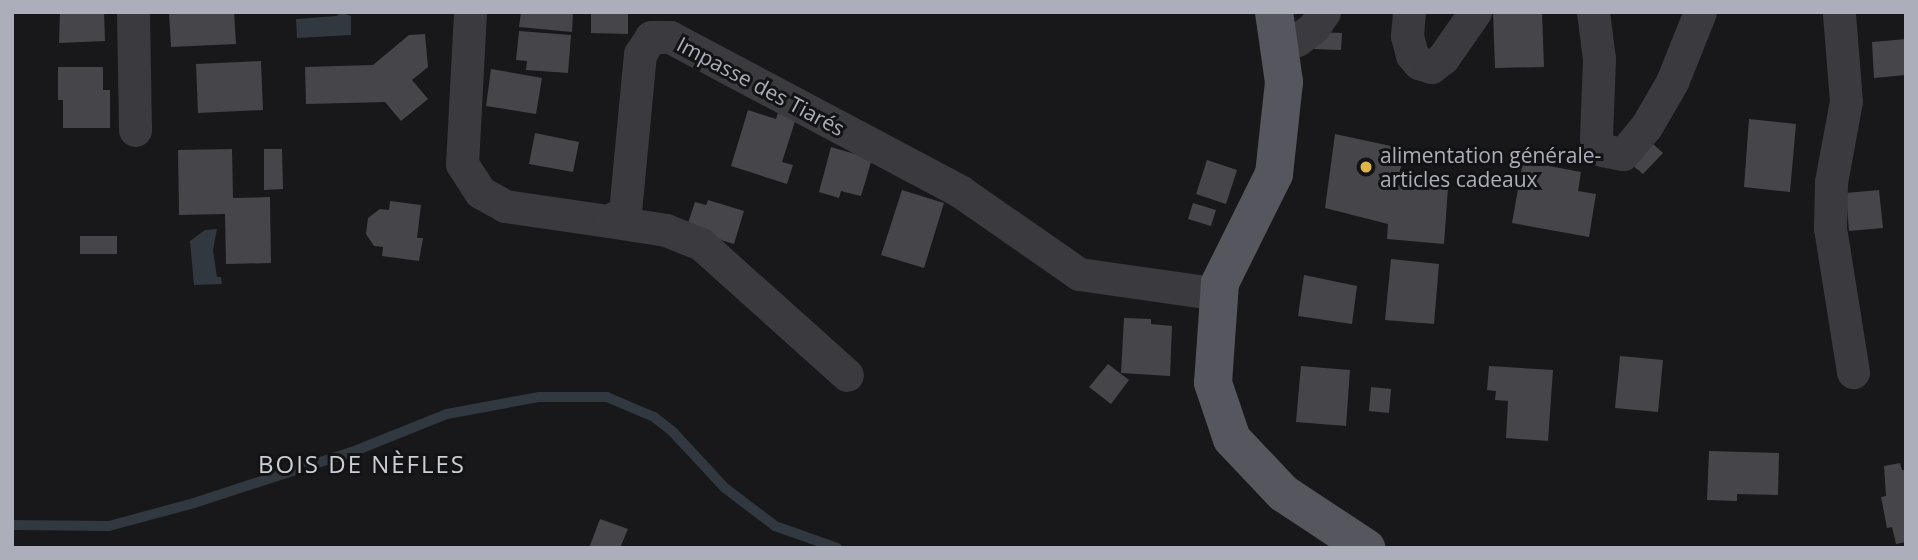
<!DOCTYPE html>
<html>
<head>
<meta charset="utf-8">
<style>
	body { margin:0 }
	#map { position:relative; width:1918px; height:560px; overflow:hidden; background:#18181a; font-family:"Open Sans",sans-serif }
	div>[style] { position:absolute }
	.water>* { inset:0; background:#31383f }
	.stream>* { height:10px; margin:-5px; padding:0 5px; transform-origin:5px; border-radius:5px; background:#31383f }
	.building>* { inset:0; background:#46454a }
	.minor>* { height:33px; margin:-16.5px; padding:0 16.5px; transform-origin:16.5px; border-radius:16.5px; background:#3a3a3f }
	.major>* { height:38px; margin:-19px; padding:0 19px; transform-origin:19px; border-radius:19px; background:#56575e }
	.dots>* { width:19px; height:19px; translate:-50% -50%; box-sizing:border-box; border:4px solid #131315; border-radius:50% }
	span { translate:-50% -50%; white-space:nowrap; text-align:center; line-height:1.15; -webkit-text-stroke:6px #131315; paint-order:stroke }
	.street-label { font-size:21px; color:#acafb9 }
	.poi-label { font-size:21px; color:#acafb9 }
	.left { translate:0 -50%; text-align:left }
	.quarter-label { font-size:24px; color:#ccced5; letter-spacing:2px }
	.frame { position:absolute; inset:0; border:14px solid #acafb9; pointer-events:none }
</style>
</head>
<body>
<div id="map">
	<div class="water">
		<i style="clip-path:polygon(340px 12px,351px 16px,351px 35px,297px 38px,296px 19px,337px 16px)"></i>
		<i style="clip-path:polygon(217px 229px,213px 250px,217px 277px,221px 277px,222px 284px,194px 285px,190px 241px,205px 230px)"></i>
	</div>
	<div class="stream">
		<i style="left:12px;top:525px;width:97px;rotate:0.6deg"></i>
		<i style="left:109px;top:526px;width:88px;rotate:-15.1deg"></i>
		<i style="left:194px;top:503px;width:171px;rotate:-18deg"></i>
		<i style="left:357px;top:450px;width:97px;rotate:-21.8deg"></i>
		<i style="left:447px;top:414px;width:94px;rotate:-10.5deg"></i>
		<i style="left:539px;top:397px;width:68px"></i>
		<i style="left:607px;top:397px;width:51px;rotate:23.1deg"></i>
		<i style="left:654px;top:417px;width:23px;rotate:38deg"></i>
		<i style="left:672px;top:431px;width:78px;rotate:47.1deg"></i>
		<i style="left:725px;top:488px;width:63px;rotate:37.2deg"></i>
		<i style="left:775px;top:526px;width:66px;rotate:19.5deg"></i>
	</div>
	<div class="building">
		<i style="clip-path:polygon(60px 12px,104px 12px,105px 41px,59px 43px)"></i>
		<i style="clip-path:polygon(169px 12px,234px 12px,236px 44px,171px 47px)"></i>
		<i style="clip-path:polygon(521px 12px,573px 12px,572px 32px,519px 27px)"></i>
		<i style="clip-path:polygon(591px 12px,628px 12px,628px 34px,591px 33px)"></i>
		<i style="clip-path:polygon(1493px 12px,1542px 12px,1544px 67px,1495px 68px)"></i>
		<i style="clip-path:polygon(519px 31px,571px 35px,568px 73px,526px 70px,527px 61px,516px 60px)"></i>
		<i style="clip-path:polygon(1314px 32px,1342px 33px,1341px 50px,1313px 49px)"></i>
		<i style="clip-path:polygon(425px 34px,428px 67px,412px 80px,428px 99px,401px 121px,385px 102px,306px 104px,305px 67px,373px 65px,409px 35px)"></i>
		<i style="clip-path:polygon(1906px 39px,1906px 75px,1874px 78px,1872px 42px)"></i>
		<i style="clip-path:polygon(261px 61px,263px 110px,198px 113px,196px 64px)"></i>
		<i style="clip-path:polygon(58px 67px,103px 67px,103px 90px,110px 90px,110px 128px,63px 128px,63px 100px,58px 100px)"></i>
		<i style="clip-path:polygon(491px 69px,542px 78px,536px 114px,486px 106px)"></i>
		<i style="clip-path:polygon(780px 106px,798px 112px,782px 162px,793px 165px,787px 184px,731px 166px,748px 110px,776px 119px)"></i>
		<i style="clip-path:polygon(1749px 119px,1796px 124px,1790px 192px,1744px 187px)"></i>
		<i style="clip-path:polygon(535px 133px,579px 142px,573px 172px,529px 164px)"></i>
		<i style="clip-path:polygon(1335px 134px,1405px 149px,1397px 185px,1448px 188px,1444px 244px,1387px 239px,1388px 224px,1325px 208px)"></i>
		<i style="clip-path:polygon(1652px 143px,1663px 153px,1643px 174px,1632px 165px)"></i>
		<i style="clip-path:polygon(831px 147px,872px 159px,861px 196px,841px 191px,839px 198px,819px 192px)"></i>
		<i style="clip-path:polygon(232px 149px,233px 198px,270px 197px,271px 263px,226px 264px,225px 214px,179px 215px,178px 150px)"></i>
		<i style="clip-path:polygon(264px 149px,282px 149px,283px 189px,264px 190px)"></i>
		<i style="clip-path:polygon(1207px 160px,1237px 170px,1226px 204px,1196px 194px)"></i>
		<i style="clip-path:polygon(1523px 161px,1581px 172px,1578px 191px,1596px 194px,1589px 237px,1512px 223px)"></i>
		<i style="clip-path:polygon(902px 190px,944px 203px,924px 268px,881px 255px)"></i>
		<i style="clip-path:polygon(1879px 190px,1883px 228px,1849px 231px,1846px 193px)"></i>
		<i style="clip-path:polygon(708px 200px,744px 211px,734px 244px,698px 233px,688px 223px,695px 202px,706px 205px)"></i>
		<i style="clip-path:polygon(390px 201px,421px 205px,417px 238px,423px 238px,419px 261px,382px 256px,383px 247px,374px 246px,366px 234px,368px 218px,380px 209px,389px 210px)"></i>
		<i style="clip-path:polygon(1193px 203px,1216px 210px,1211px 226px,1188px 219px)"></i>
		<i style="clip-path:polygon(80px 236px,117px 236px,117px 254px,80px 254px)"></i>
		<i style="clip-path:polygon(1391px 259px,1439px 264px,1434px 324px,1385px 320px)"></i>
		<i style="clip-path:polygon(1304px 275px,1357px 286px,1352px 324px,1298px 316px)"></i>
		<i style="clip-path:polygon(1124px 318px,1151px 319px,1151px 324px,1172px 326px,1170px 376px,1121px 373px)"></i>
		<i style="clip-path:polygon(1620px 356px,1663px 360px,1658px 412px,1615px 408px)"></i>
		<i style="clip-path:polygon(1108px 364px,1129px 380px,1111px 404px,1089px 387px)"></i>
		<i style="clip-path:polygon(1301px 366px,1350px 370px,1346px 426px,1296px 422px)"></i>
		<i style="clip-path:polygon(1489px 366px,1553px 370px,1548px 441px,1506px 438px,1508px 401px,1495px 400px,1496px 391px,1487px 390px)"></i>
		<i style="clip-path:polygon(1371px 387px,1391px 389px,1389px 413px,1369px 411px)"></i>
		<i style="clip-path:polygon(1709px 451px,1779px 453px,1778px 495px,1737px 494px,1737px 501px,1707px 500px)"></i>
		<i style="clip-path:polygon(1900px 463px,1902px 470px,1906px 470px,1906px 542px,1896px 544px,1892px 527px,1887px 528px,1881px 497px,1886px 496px,1884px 466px)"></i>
		<i style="clip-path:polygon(600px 519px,628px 529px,620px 548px,589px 548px)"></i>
	</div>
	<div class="minor">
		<i style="left:133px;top:12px;width:118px;rotate:89deg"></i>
		<i style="left:470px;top:12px;width:152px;rotate:93deg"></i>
		<i style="left:462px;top:164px;width:33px;rotate:57deg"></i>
		<i style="left:480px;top:192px;width:29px;rotate:29deg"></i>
		<i style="left:505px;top:206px;width:104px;rotate:8.3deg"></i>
		<i style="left:608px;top:221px;width:19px;rotate:-28deg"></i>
		<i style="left:625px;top:212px;width:159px;rotate:-84.6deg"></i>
		<i style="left:640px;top:54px;width:20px;rotate:-57deg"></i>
		<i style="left:651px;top:37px;width:19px"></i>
		<i style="left:670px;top:37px;width:330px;rotate:28deg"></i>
		<i style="left:961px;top:192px;width:144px;rotate:34.8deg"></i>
		<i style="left:1079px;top:274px;width:141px;rotate:8.1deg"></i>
		<i style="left:1409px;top:12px;width:24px;rotate:95deg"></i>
		<i style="left:1407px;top:36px;width:20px;rotate:75deg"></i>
		<i style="left:1412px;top:55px;width:11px;rotate:49deg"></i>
		<i style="left:1419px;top:63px;width:13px;rotate:18deg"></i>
		<i style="left:1431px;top:67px;width:15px;rotate:-37deg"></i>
		<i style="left:1443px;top:58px;width:56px;rotate:-55.2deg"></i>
		<i style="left:1593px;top:12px;width:47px;rotate:82.7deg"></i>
		<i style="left:1599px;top:59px;width:79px;rotate:92.2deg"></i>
		<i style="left:1596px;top:138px;width:13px;rotate:63deg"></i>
		<i style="left:1602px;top:150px;width:21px;rotate:11deg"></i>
		<i style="left:1623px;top:154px;width:35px;rotate:-50deg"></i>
		<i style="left:1646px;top:127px;width:52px;rotate:-60deg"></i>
		<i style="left:1672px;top:82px;width:75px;rotate:-68.2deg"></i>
		<i style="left:1839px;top:14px;width:87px;rotate:85.4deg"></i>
		<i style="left:1846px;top:101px;width:82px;rotate:100.5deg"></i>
		<i style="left:1831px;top:182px;width:46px;rotate:91.2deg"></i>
		<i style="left:1830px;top:228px;width:146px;rotate:80.9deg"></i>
		<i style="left:1279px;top:45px;width:19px;rotate:-16deg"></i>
		<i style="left:1297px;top:40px;width:21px;rotate:-37deg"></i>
		<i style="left:1314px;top:27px;width:18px;rotate:-56deg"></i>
		<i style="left:608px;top:221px;width:59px;rotate:8.8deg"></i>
		<i style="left:666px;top:230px;width:38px;rotate:22deg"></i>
		<i style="left:701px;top:244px;width:196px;rotate:41.9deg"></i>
	</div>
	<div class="major">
		<i style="left:1274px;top:12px;width:71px;rotate:81.9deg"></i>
		<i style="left:1284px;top:82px;width:93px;rotate:96.2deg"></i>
		<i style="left:1274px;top:174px;width:122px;rotate:116.4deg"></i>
		<i style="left:1220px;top:283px;width:100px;rotate:94deg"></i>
		<i style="left:1213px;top:383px;width:59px;rotate:71.3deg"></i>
		<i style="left:1232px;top:439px;width:74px;rotate:46.6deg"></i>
		<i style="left:1283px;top:493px;width:100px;rotate:33.5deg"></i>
	</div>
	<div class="dots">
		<i style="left:1366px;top:167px;background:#e1b649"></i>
	</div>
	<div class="street-label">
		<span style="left:761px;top:86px;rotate:28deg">Impasse des Tiarés</span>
	</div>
	<div class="poi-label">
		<span class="left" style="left:1380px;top:167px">alimentation générale-<br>articles cadeaux</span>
	</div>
	<div class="quarter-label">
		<span style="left:362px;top:464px">BOIS DE NÈFLES</span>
	</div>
	<div class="frame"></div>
</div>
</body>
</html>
